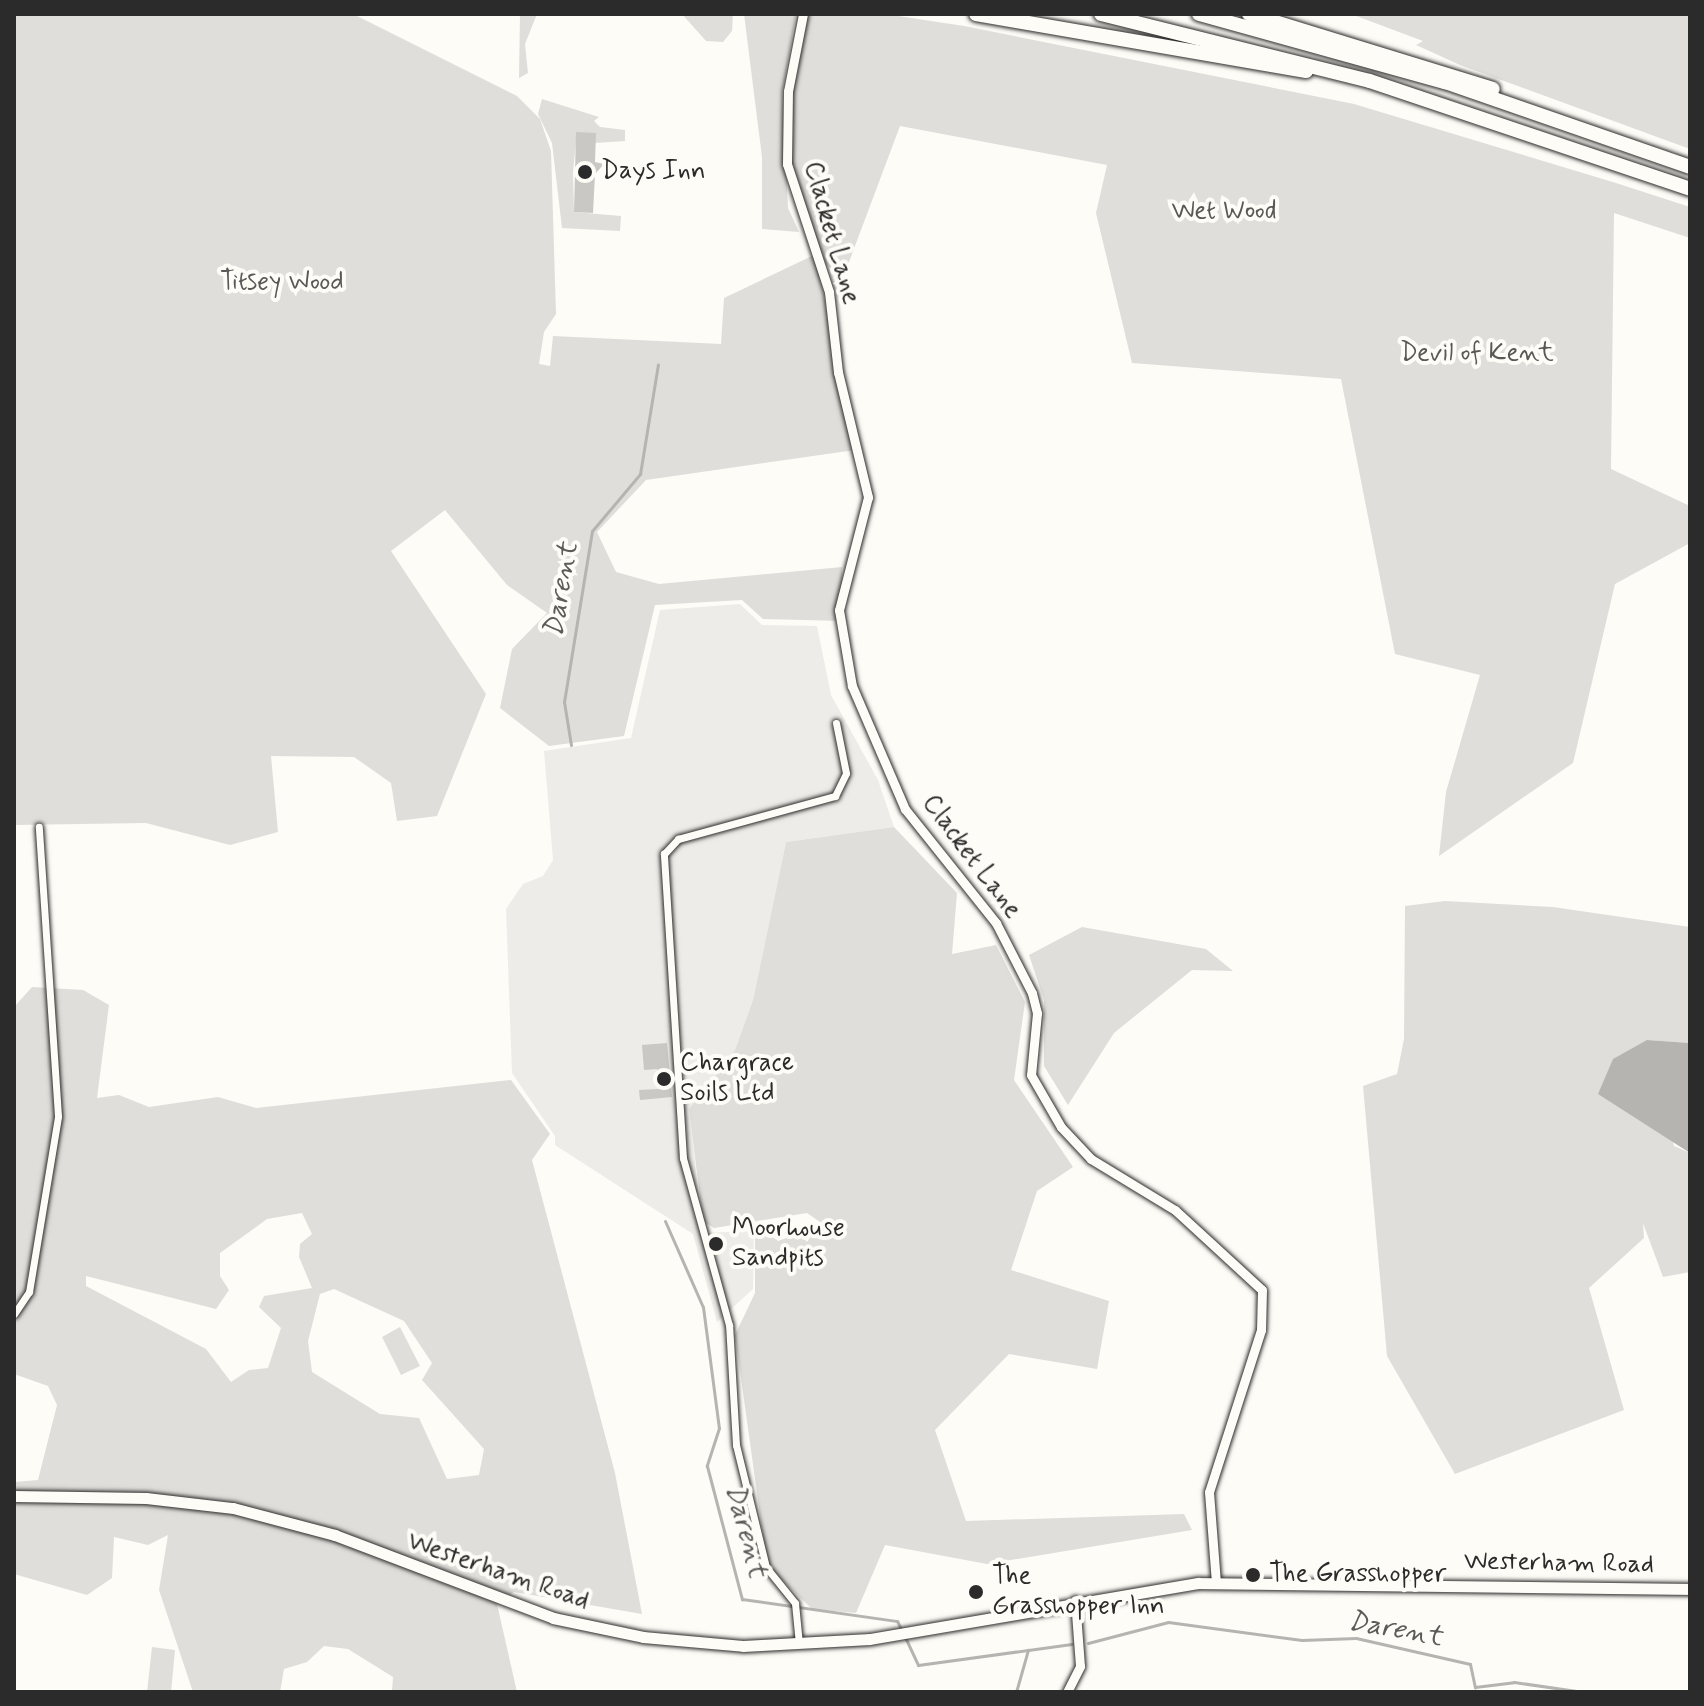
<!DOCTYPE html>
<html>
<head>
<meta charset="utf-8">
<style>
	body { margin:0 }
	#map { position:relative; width:1704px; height:1706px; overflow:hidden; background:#fdfcf7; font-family:Mynerve,sans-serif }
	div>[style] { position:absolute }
	.built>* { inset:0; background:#edece8 }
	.green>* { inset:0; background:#dfdeda }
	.water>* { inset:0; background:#b5b4b1 }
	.stream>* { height:3px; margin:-1.5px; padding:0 1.5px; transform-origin:1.5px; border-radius:1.5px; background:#b5b4b1 }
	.building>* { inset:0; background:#c9c8c4 }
	.roads { filter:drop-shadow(0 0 2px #2b2b2b) drop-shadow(0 0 2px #2b2b2b) }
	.minor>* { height:7px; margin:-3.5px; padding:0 3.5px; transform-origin:3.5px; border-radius:3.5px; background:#fdfcf7 }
	.tertiary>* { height:9px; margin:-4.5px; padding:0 4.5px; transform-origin:4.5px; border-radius:4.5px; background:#fdfcf7 }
	.primary>* { height:11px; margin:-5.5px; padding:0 5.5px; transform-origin:5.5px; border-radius:5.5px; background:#fdfcf7 }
	.motorway>* { height:14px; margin:-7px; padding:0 7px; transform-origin:7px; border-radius:7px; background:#fdfcf7 }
	.dots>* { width:22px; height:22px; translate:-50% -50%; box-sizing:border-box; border:4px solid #fdfcf7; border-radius:50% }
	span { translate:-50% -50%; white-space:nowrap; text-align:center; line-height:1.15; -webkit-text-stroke:8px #fdfcf7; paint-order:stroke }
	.poi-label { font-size:26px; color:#2b2b2b }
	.left { translate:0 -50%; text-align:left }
	.park-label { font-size:26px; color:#585857 }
	.street-label { font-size:26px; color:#2b2b2b }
	.water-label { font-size:28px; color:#5b5b5a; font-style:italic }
	.frame { position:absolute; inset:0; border:16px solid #2b2b2b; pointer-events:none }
</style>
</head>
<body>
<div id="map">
	<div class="built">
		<i style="clip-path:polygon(740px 604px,762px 625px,817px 626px,831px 695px,878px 780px,894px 827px,786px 842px,753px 1000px,735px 1050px,689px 1109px,703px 1233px,754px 1231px,753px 1289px,717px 1322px,693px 1234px,555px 1145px,555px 1136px,512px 1073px,506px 909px,523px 884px,543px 876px,553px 860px,544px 751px,631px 738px,660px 610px)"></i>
	</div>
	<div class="green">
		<i style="clip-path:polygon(14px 14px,353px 14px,517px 96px,540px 119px,551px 151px,556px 314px,544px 332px,539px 364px,550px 366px,553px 336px,721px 344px,724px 298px,814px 255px,792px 187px,786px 114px,804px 14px,885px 14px,964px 26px,1354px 104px,1616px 183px,1690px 207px,1690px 238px,1614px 213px,1611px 469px,1690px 506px,1690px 543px,1615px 584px,1573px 763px,1439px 856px,1446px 792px,1480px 675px,1395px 654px,1341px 379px,1132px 363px,1096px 213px,1107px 165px,900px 126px,843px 278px,816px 256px,855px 450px,646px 480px,597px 532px,616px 572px,659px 584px,842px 567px,843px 621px,763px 619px,742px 600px,655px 605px,624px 736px,549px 746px,500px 708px,512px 649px,547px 613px,507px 585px,445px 510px,391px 551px,486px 694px,437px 816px,397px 821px,391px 783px,354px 757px,271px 756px,278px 832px,230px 845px,146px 823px,14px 825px)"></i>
		<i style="clip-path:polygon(520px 14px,537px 14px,525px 44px,528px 73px,519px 78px)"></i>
		<i style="clip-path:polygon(682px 14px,733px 14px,732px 31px,723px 42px,706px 41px)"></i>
		<i style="clip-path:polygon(744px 14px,796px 14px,782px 93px,788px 208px,799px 232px,762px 229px,762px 157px)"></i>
		<i style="clip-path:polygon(1351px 14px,1690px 14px,1690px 149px,1460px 65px,1416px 45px,1423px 41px)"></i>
		<i style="clip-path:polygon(542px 99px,599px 117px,594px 121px,600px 127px,625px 130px,625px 141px,595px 143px,577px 133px,573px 172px,574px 212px,621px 216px,620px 231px,562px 228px,552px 143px,538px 114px)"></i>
		<i style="clip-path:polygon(894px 827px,957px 893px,952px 954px,996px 945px,1025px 1002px,1014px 1080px,1073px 1167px,1037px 1191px,1011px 1270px,1109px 1301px,1097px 1369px,1009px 1354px,935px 1430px,966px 1521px,1184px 1514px,1192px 1530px,987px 1564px,885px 1545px,856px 1613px,812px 1609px,767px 1565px,735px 1335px,755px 1293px,755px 1238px,767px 1233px,778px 1241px,800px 1233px,807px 1242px,820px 1222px,807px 1213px,714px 1228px,703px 1221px,689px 1109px,735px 1050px,753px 1000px,786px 842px)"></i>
		<i style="clip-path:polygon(1445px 901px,1553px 907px,1690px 927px,1690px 1043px,1647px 1040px,1674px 1146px,1690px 1153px,1690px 1272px,1663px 1277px,1643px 1223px,1644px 1238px,1589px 1288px,1624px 1410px,1455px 1474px,1387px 1356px,1363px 1086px,1397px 1074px,1404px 1039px,1405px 906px)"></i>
		<i style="clip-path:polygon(1082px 927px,1206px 949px,1233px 971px,1192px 970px,1114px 1033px,1068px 1105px,1044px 1066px,1044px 1000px,1029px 955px)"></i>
		<i style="clip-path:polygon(evenodd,32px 987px,83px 990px,109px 1005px,97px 1098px,119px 1095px,149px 1107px,218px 1097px,256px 1108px,511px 1080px,550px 1134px,532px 1160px,615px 1473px,642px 1614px,514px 1592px,497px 1604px,517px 1692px,375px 1692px,392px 1691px,393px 1677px,348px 1649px,324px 1646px,307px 1662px,284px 1669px,280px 1692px,193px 1692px,159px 1590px,168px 1535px,148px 1545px,114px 1537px,112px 1578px,87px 1595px,14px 1574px,14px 1482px,38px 1480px,57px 1405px,48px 1386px,14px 1374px,14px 1007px,32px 987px,302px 1213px,312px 1234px,300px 1244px,299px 1257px,312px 1288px,264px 1296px,259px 1307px,281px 1328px,268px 1368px,249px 1370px,231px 1382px,206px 1349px,86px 1286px,86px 1276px,216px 1309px,229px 1290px,220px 1276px,220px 1253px,267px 1219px,302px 1213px,32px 987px,334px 1289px,404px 1321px,432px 1363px,422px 1380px,484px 1449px,479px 1475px,447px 1479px,419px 1418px,380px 1414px,312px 1372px,308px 1341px,320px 1294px,334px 1289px)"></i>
		<i style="clip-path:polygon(400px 1327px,420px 1366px,401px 1375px,382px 1337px)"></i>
		<i style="clip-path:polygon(152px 1647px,175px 1650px,171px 1692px,147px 1692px)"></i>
	</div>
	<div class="water">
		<i style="clip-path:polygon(1647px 1040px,1690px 1043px,1690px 1153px,1598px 1094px,1613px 1059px)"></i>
	</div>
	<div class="stream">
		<i style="left:571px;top:745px;width:44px;rotate:-99.2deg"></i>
		<i style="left:564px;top:702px;width:173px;rotate:-80.7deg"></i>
		<i style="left:592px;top:531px;width:75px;rotate:-49.9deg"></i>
		<i style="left:640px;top:474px;width:111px;rotate:-80.7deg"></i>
		<i style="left:665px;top:1221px;width:94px;rotate:66.2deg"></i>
		<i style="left:703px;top:1307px;width:122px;rotate:82.5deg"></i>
		<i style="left:719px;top:1428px;width:40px;rotate:108deg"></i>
		<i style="left:707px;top:1466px;width:138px;rotate:75.3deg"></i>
		<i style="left:742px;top:1599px;width:157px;rotate:8.1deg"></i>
		<i style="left:897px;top:1621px;width:11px;rotate:63deg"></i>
		<i style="left:905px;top:1637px;width:31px;rotate:65deg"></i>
		<i style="left:918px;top:1665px;width:155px;rotate:-7.8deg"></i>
		<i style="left:1088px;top:1643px;width:83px;rotate:-14.7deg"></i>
		<i style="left:1168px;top:1622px;width:135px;rotate:7.7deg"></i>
		<i style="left:1302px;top:1640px;width:54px;rotate:-2.1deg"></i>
		<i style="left:1356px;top:1638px;width:117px;rotate:12.8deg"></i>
		<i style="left:1470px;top:1664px;width:24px;rotate:78deg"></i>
		<i style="left:1475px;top:1687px;width:39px;rotate:-7deg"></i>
		<i style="left:1514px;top:1682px;width:70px;rotate:8.2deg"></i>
		<i style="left:1016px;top:1692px;width:44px;rotate:-74.1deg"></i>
	</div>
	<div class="building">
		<i style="clip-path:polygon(576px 132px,596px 133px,595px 162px,604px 164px,595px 174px,593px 213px,574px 212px)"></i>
		<i style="clip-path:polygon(667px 1043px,672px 1097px,640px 1100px,639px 1090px,659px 1089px,657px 1069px,644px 1070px,642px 1045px)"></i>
	</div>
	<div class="roads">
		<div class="minor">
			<i style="left:14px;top:1314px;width:27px;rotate:-56deg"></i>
			<i style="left:29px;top:1292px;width:178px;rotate:-80.6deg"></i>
			<i style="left:58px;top:1116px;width:290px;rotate:-93.8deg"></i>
			<i style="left:799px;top:1644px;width:41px;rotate:-95.6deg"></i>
			<i style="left:795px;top:1603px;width:46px;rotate:-128.9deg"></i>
			<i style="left:766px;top:1567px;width:126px;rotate:-103.8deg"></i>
			<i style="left:736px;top:1445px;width:120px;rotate:-93.3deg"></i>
			<i style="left:729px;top:1325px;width:173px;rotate:-105.4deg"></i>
			<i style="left:683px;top:1158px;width:305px;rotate:-93.6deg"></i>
			<i style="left:664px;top:854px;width:21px;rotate:-47deg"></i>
			<i style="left:678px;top:839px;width:163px;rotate:-15.3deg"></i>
			<i style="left:835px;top:796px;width:25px;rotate:-64deg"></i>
			<i style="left:846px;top:773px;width:51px;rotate:-101.3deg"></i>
		</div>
		<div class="tertiary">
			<i style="left:803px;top:14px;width:78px;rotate:101deg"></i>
			<i style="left:788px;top:91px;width:73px;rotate:90.8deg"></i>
			<i style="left:787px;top:164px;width:135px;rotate:71.8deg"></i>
			<i style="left:829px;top:292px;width:81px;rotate:83.6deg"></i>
			<i style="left:838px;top:372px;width:129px;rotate:76.5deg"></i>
			<i style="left:868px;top:497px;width:117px;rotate:104.4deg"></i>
			<i style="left:839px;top:610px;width:77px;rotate:80.3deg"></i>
			<i style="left:852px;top:686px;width:134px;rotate:66.7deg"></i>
			<i style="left:905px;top:809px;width:146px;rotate:51.4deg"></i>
			<i style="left:996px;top:923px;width:79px;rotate:62.8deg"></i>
			<i style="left:1032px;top:993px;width:21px;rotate:76deg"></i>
			<i style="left:1037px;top:1013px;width:62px;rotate:95.5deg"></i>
			<i style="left:1031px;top:1075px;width:60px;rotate:60deg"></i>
			<i style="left:1061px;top:1127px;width:44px;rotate:46.8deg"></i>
			<i style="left:1091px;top:1159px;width:98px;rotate:31.3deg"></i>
			<i style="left:1175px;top:1210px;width:118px;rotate:42.6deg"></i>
			<i style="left:1262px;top:1290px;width:40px;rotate:91.4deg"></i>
			<i style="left:1261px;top:1330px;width:170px;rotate:107.8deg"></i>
			<i style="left:1209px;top:1492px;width:90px;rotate:85.6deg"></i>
			<i style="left:1067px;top:1692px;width:29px;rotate:-63deg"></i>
			<i style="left:1080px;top:1666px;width:66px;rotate:-94.3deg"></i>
		</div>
		<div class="primary">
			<i style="left:14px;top:1496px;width:132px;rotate:0.9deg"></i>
			<i style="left:146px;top:1498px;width:88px;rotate:6.6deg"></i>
			<i style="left:233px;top:1508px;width:106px;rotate:14.8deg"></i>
			<i style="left:335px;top:1535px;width:233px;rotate:20.8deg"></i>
			<i style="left:553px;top:1618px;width:92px;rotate:11.9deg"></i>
			<i style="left:643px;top:1637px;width:100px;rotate:5.1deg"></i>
			<i style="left:743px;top:1646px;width:127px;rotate:-3.2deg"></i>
			<i style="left:870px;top:1639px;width:333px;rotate:-9.7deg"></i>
			<i style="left:1198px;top:1583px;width:492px;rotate:0.7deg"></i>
		</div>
		<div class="motorway">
			<i style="left:976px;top:14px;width:335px;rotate:9.8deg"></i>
			<i style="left:1101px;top:14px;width:277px;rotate:14deg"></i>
			<i style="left:1370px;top:81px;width:338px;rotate:18.6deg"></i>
			<i style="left:1199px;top:14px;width:255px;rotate:15.5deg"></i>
			<i style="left:1445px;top:82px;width:259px;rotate:19.1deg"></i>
			<i style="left:1249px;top:14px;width:255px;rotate:17.1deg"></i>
		</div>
	</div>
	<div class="dots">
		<i style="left:585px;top:172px;background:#2b2b2b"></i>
		<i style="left:664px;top:1079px;background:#2b2b2b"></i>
		<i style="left:716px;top:1244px;background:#2b2b2b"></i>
		<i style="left:1253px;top:1575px;background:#2b2b2b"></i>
		<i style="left:976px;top:1592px;background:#2b2b2b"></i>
	</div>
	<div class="poi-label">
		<span class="left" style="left:601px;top:172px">Days Inn</span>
		<span class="left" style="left:680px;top:1079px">Chargrace<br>Soils Ltd</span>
		<span class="left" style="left:732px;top:1244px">Moorhouse<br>Sandpits</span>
		<span class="left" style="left:1269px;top:1575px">The Grasshopper</span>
		<span class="left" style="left:992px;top:1592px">The<br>Grasshopper Inn</span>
	</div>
	<div class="park-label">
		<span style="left:1224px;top:212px">Wet Wood</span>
		<span style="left:282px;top:283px">Titsey Wood</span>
		<span style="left:1477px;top:354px">Devil of Kent</span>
	</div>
	<div class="street-label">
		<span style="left:831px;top:233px;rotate:74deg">Clacket Lane</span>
		<span style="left:971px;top:857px;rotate:53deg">Clacket Lane</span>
		<span style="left:1559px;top:1564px;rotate:1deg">Westerham Road</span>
		<span style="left:498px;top:1572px;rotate:19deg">Westerham Road</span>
	</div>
	<div class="water-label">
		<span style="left:562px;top:590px;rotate:-81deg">Darent</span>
		<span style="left:745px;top:1531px;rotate:75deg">Darent</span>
		<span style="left:1395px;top:1630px;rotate:10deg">Darent</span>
	</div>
	<div class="frame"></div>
</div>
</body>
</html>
